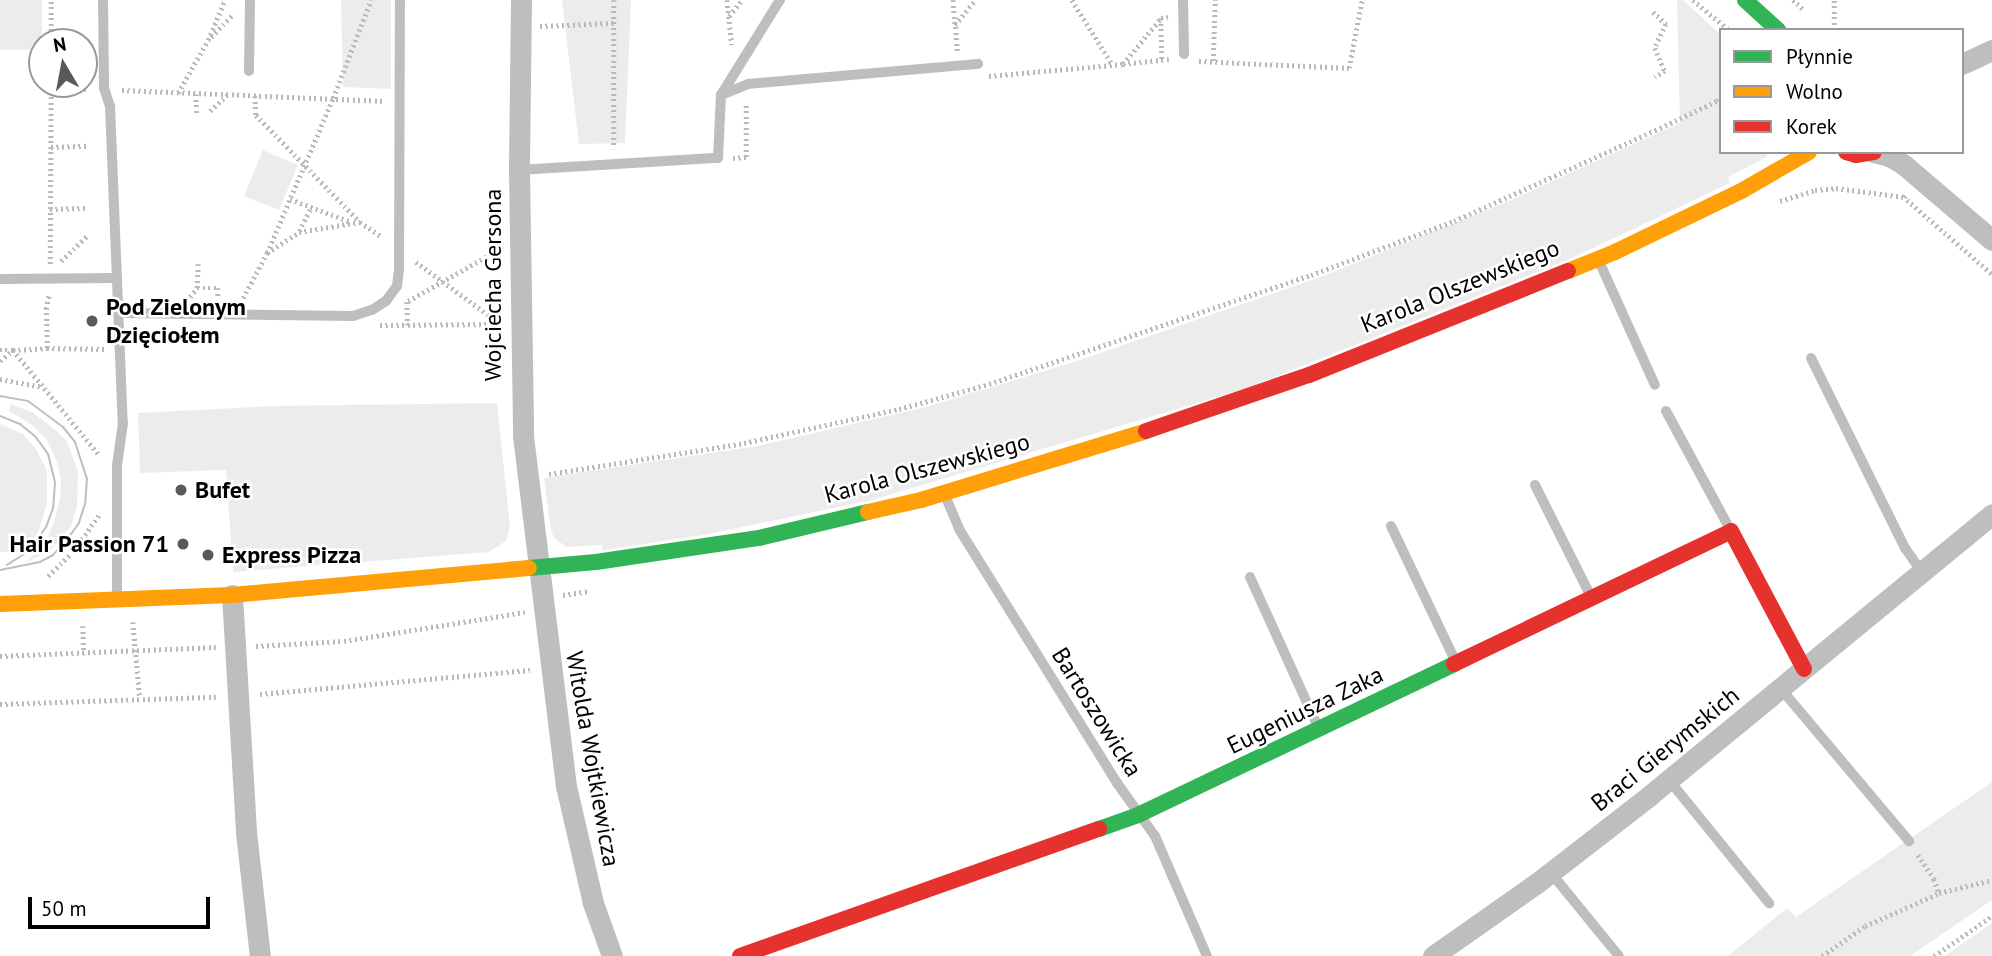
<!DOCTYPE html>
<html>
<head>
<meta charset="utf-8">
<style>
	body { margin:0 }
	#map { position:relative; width:1992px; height:956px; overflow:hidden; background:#fff; font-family:"PT Sans",sans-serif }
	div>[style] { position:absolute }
	.green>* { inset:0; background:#ececec }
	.path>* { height:4.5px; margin-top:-2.25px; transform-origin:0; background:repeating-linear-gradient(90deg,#b9b9b9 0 2px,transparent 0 5.5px) }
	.lane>* { height:10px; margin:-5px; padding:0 5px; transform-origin:5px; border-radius:5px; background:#bebebe }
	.street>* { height:21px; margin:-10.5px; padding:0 10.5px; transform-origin:10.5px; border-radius:10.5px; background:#bebebe }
	.fast>* { height:16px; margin:-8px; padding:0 8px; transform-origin:8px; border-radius:8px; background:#30b455 }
	.slow>* { height:16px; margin:-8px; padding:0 8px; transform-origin:8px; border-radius:8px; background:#ff9f0a }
	.jam>* { height:16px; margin:-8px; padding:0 8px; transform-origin:8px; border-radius:8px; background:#e5322d }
	.tram>* { height:2px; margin:-1px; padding:0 1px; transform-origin:1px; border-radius:1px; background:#bebebe }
	.dots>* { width:19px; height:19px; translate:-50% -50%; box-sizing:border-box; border:4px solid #fff; border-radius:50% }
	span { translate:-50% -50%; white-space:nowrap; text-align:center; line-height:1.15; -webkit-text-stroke:5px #fff; paint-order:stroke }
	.street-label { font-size:24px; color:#000 }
	.poi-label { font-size:24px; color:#000; font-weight:700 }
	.left { translate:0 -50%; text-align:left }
	.right { translate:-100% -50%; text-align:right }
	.legend { position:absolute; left:1719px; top:28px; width:245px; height:126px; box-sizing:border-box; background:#fff; border:2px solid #999; margin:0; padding:9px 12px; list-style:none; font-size:21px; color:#000 }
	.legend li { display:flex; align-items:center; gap:14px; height:35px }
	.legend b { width:35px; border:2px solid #999 }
	.north { position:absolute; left:28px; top:28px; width:70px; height:70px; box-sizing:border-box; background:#fff; border:2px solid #999; border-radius:50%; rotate:350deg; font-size:19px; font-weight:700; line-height:28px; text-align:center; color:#000 }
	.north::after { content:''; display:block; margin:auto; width:24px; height:32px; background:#595959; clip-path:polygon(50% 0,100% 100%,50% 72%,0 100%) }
	.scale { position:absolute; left:28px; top:897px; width:182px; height:32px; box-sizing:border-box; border:4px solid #000; border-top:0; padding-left:9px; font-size:21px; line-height:24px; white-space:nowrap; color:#000; -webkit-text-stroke:5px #fff; paint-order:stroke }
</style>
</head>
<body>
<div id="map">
	<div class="green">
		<i style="clip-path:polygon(0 0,42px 0,42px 49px,0 50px)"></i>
		<i style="clip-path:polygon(341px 0,391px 0,391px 89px,343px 87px)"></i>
		<i style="clip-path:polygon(562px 0,631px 0,625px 143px,579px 144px)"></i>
		<i style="clip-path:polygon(1677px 0,1683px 0,1721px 35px,1721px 152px,1767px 152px,1767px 157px,1728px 177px,1730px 183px,1572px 258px,1247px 388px,872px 500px,704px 535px,603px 550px,602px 545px,567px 547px,555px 539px,551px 531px,544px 478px,758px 446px,926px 407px,1074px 362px,1318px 278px,1504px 203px,1680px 123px)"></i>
		<i style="clip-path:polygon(263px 150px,298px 165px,279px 210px,244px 196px)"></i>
		<i style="clip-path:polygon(497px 403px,510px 527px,506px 541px,489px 552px,233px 572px,226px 470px,140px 473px,138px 413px,274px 406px)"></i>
		<i style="clip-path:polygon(10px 404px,32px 412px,58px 432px,67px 442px,78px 471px,77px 506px,71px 526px,49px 552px,26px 562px,45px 543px,53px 525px,60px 499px,61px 479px,56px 459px,46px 439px,32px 425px,9px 411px)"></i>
		<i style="clip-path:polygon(0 424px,23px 434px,36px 449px,47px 470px,47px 504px,38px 533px,21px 552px,0 552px)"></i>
		<i style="clip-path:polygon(1992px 782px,1992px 900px,1910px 956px,1728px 956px,1787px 908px,1796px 917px)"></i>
		<i style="clip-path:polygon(1992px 923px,1992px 956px,1945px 956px)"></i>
	</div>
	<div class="path">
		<i style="left:614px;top:0;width:149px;rotate:90deg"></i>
		<i style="left:727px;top:0;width:45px;rotate:83.7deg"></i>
		<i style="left:953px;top:0;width:24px;rotate:85deg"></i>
		<i style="left:1072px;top:0;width:75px;rotate:58deg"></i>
		<i style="left:1693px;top:0;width:47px;rotate:39.8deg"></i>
		<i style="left:1793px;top:0;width:13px;rotate:42deg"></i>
		<i style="left:1653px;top:12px;width:18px;rotate:43deg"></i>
		<i style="left:1666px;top:24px;width:26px;rotate:115deg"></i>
		<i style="left:1655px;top:48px;width:25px;rotate:67deg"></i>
		<i style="left:1665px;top:71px;width:12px;rotate:149deg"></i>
		<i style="left:729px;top:16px;width:21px;rotate:-51deg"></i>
		<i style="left:1161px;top:18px;width:41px;rotate:88.6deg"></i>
		<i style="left:540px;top:26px;width:74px;rotate:-2.3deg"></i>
		<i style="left:1834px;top:30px;width:30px;rotate:-90deg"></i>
		<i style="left:211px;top:37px;width:33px;rotate:-46deg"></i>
		<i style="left:51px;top:42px;width:42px;rotate:-90deg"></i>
		<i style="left:957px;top:51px;width:26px;rotate:-94deg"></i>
		<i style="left:955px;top:25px;width:32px;rotate:-51deg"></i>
		<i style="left:1199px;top:61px;width:150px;rotate:2.7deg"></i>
		<i style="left:1349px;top:68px;width:69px;rotate:-79.2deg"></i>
		<i style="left:1213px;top:61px;width:61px;rotate:-88.1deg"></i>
		<i style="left:1123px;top:64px;width:46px;rotate:-6.2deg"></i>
		<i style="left:989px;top:76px;width:135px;rotate:-5.1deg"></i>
		<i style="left:1123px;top:64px;width:60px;rotate:-50.4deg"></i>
		<i style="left:1161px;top:18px;width:7px;rotate:-8deg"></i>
		<i style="left:51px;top:87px;width:37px;rotate:3deg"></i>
		<i style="left:122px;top:90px;width:264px;rotate:2.4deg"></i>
		<i style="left:178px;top:93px;width:61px;rotate:-60.5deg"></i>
		<i style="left:208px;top:40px;width:43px;rotate:-67deg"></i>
		<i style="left:196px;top:94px;width:19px;rotate:87deg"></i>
		<i style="left:255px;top:96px;width:19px;rotate:87deg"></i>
		<i style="left:256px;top:115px;width:149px;rotate:45.8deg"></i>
		<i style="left:360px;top:222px;width:27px;rotate:34deg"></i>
		<i style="left:210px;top:111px;width:23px;rotate:-43deg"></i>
		<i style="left:51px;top:147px;width:38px;rotate:-2deg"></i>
		<i style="left:733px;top:158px;width:13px;rotate:-4deg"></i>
		<i style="left:746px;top:157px;width:55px;rotate:-90deg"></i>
		<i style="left:290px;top:199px;width:65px;rotate:20.7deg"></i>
		<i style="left:1907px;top:200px;width:113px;rotate:41deg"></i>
		<i style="left:1780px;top:201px;width:37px;rotate:-17deg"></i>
		<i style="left:1815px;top:190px;width:21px;rotate:-5deg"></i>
		<i style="left:1836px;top:188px;width:69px;rotate:7.5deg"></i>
		<i style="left:1904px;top:197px;width:4px;rotate:-45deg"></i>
		<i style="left:50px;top:209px;width:38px;rotate:-2deg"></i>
		<i style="left:299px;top:231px;width:27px;rotate:-63deg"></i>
		<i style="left:267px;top:253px;width:38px;rotate:-33deg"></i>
		<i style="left:299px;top:232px;width:62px;rotate:-9.3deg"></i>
		<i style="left:61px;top:261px;width:37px;rotate:-44deg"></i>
		<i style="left:416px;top:262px;width:92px;rotate:36.1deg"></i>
		<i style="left:490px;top:316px;width:9px;rotate:90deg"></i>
		<i style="left:50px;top:264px;width:180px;rotate:-89.7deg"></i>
		<i style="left:197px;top:288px;width:21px"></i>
		<i style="left:218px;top:288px;width:10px;rotate:90deg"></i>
		<i style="left:190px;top:297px;width:11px;rotate:-52deg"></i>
		<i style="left:197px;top:288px;width:24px;rotate:-88deg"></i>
		<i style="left:243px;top:298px;width:51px;rotate:-61.9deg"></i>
		<i style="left:267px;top:253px;width:168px;rotate:-66.9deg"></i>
		<i style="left:333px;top:98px;width:105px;rotate:-68.8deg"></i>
		<i style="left:408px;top:301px;width:103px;rotate:-29.5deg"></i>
		<i style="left:407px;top:302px;width:23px;rotate:88deg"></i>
		<i style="left:380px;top:325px;width:119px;rotate:-0.5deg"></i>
		<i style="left:47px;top:348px;width:58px;rotate:1deg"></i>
		<i style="left:0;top:350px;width:13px"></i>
		<i style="left:13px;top:350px;width:137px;rotate:50.6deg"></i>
		<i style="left:0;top:361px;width:17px;rotate:-40deg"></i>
		<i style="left:13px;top:350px;width:34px;rotate:-3deg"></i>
		<i style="left:47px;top:348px;width:39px;rotate:-91deg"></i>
		<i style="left:46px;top:309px;width:14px;rotate:-78deg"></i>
		<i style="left:0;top:379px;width:44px;rotate:10.5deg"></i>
		<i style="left:549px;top:474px;width:197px;rotate:-9deg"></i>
		<i style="left:744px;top:443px;width:159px;rotate:-12.4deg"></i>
		<i style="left:899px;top:409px;width:93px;rotate:-15.5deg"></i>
		<i style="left:989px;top:384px;width:340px;rotate:-18.7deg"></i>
		<i style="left:1311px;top:275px;width:153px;rotate:-20.7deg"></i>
		<i style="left:1454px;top:221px;width:226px;rotate:-24.3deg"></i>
		<i style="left:1660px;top:128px;width:63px;rotate:-25.3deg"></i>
		<i style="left:1717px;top:101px;width:6px;rotate:-51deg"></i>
		<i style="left:48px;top:576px;width:33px;rotate:-44deg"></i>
		<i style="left:72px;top:553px;width:47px;rotate:-54.6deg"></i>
		<i style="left:563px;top:595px;width:26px;rotate:-9deg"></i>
		<i style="left:133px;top:622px;width:77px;rotate:84.8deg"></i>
		<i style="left:83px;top:626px;width:27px;rotate:88deg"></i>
		<i style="left:256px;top:646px;width:88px;rotate:-3.3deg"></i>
		<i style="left:344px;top:641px;width:183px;rotate:-9.1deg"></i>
		<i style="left:0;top:656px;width:216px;rotate:-2.4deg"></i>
		<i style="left:260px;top:694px;width:271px;rotate:-5.1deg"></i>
		<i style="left:0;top:704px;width:216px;rotate:-1.9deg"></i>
		<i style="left:1918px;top:855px;width:29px;rotate:56deg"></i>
		<i style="left:1934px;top:879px;width:15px;rotate:70deg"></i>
		<i style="left:1822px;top:956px;width:52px;rotate:-34.9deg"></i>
		<i style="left:1865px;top:926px;width:81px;rotate:-24deg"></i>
		<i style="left:1939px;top:893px;width:55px;rotate:-13.8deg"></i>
		<i style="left:1934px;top:956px;width:70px;rotate:-34.6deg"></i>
	</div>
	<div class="lane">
		<i style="left:103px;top:0;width:88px;rotate:89.3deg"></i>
		<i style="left:104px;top:88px;width:19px;rotate:72deg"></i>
		<i style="left:110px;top:106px;width:317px;rotate:87.7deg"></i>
		<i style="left:123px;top:423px;width:42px;rotate:98.1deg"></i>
		<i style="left:117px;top:465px;width:132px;rotate:90deg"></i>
		<i style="left:1183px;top:0;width:54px;rotate:88.9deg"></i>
		<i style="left:249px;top:71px;width:71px;rotate:-89.2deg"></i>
		<i style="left:721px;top:95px;width:112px;rotate:-58.2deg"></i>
		<i style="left:519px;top:170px;width:199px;rotate:-3.5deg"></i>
		<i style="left:718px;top:158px;width:63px;rotate:-87.3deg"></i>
		<i style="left:721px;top:95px;width:29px;rotate:-22deg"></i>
		<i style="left:748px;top:84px;width:231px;rotate:-5deg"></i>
		<i style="left:1598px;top:259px;width:138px;rotate:65.7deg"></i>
		<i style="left:0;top:279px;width:116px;rotate:-0.5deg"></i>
		<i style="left:117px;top:313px;width:236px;rotate:0.7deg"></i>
		<i style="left:353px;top:316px;width:20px;rotate:-18deg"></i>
		<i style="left:372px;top:310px;width:17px;rotate:-33deg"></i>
		<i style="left:386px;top:301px;width:19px;rotate:-54deg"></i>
		<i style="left:397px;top:286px;width:16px;rotate:-83deg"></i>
		<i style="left:399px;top:270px;width:270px;rotate:-89.8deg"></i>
		<i style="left:1811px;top:358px;width:212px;rotate:63.7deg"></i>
		<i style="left:1905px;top:548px;width:28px;rotate:55deg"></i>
		<i style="left:1666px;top:411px;width:136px;rotate:61.6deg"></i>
		<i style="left:1535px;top:485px;width:125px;rotate:63.4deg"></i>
		<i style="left:944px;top:493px;width:39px;rotate:67deg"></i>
		<i style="left:959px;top:529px;width:299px;rotate:58.1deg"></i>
		<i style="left:1117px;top:783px;width:65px;rotate:54.4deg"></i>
		<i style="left:1155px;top:836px;width:131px;rotate:66.6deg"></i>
		<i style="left:1391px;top:526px;width:151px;rotate:64.5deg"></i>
		<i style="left:1250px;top:577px;width:165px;rotate:65.6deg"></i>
		<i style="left:1781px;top:689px;width:199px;rotate:49.9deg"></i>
		<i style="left:1669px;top:780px;width:159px;rotate:50.9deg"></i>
		<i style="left:1551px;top:873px;width:107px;rotate:50.7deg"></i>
	</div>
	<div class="street">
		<i style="left:521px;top:0;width:170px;rotate:90.7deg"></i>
		<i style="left:519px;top:170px;width:266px;rotate:89.1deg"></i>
		<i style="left:523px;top:436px;width:353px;rotate:83deg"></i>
		<i style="left:566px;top:786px;width:120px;rotate:77deg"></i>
		<i style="left:593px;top:903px;width:56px;rotate:70.3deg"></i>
		<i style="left:1962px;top:64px;width:33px;rotate:-25deg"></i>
		<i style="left:1873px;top:152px;width:16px;rotate:14deg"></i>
		<i style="left:1889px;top:156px;width:16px;rotate:30deg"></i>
		<i style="left:1903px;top:164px;width:117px;rotate:40.5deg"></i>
		<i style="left:232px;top:595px;width:237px;rotate:86.6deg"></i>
		<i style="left:246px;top:832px;width:125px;rotate:83.6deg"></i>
		<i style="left:1433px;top:956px;width:127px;rotate:-35.1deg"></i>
		<i style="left:1537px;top:883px;width:142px;rotate:-37.8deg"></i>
		<i style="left:1649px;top:796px;width:444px;rotate:-39.4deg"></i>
	</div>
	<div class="fast">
		<i style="left:1745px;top:0;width:45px;rotate:42.3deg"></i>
		<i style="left:529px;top:568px;width:67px;rotate:-5.1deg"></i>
		<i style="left:596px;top:562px;width:165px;rotate:-8.4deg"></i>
		<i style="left:759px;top:538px;width:112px;rotate:-13.4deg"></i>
		<i style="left:1099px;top:829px;width:41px;rotate:-19.7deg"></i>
		<i style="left:1138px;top:815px;width:350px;rotate:-25.5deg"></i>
	</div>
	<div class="slow">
		<i style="left:1568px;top:271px;width:51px;rotate:-22deg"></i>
		<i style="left:1615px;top:252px;width:142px;rotate:-25.8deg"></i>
		<i style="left:1743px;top:190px;width:76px;rotate:-29.9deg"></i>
		<i style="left:868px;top:512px;width:54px;rotate:-12.8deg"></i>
		<i style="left:921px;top:500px;width:235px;rotate:-17deg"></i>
		<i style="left:0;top:604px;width:232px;rotate:-2.2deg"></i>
		<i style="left:232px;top:595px;width:298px;rotate:-5.2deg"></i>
	</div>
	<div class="jam">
		<i style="left:1846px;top:152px;width:10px;rotate:17deg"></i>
		<i style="left:1856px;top:155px;width:18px;rotate:-9deg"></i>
		<i style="left:1146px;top:431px;width:172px;rotate:-19deg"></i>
		<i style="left:1309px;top:375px;width:279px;rotate:-21.9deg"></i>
		<i style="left:1454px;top:664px;width:307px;rotate:-25.6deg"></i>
		<i style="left:1731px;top:531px;width:156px;rotate:62.1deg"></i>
		<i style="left:740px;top:956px;width:381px;rotate:-19.5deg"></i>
	</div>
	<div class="tram">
		<i style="left:0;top:396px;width:28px;rotate:10deg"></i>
		<i style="left:28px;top:401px;width:44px;rotate:36.6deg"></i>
		<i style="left:63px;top:427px;width:19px;rotate:51deg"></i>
		<i style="left:75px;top:442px;width:38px;rotate:72deg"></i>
		<i style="left:87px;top:478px;width:26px;rotate:94deg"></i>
		<i style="left:85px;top:504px;width:20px;rotate:108deg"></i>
		<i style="left:79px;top:523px;width:22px;rotate:126deg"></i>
		<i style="left:66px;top:541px;width:19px;rotate:133deg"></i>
		<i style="left:53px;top:555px;width:15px;rotate:152deg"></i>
		<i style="left:40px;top:562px;width:41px;rotate:168.7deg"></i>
		<i style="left:0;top:416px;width:22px;rotate:22deg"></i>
		<i style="left:20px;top:424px;width:19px;rotate:39deg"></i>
		<i style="left:35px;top:436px;width:22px;rotate:54deg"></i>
		<i style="left:48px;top:454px;width:29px;rotate:76deg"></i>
		<i style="left:55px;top:482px;width:26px;rotate:94deg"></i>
		<i style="left:53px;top:508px;width:20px;rotate:110deg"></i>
		<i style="left:46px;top:527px;width:29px;rotate:125deg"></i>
		<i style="left:29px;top:551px;width:26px;rotate:148deg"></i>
	</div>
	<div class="dots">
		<i style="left:92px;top:321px;background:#595959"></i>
		<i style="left:181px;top:490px;background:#595959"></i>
		<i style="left:183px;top:544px;background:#595959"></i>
		<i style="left:208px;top:555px;background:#595959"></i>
	</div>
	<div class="street-label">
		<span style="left:493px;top:285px;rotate:-90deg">Wojciecha Gersona</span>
		<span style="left:1460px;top:286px;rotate:-22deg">Karola Olszewskiego</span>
		<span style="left:927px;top:468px;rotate:-15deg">Karola Olszewskiego</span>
		<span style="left:1305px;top:710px;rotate:-26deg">Eugeniusza Zaka</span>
		<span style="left:1097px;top:712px;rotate:58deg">Bartoszowicka</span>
		<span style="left:1665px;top:749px;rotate:-39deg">Braci Gierymskich</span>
		<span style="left:593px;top:759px;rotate:80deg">Witolda Wojtkiewicza</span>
	</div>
	<div class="poi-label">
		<span class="left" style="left:106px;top:321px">Pod Zielonym<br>Dzięciołem</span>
		<span class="left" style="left:195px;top:490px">Bufet</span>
		<span class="right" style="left:169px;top:544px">Hair Passion 71</span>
		<span class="left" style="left:222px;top:555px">Express Pizza</span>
	</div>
	<ul class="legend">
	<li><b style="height:9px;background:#30b455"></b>Płynnie</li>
	<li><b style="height:9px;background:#ff9f0a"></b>Wolno</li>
	<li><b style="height:9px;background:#e5322d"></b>Korek</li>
	</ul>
	<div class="north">N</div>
	<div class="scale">50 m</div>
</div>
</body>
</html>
